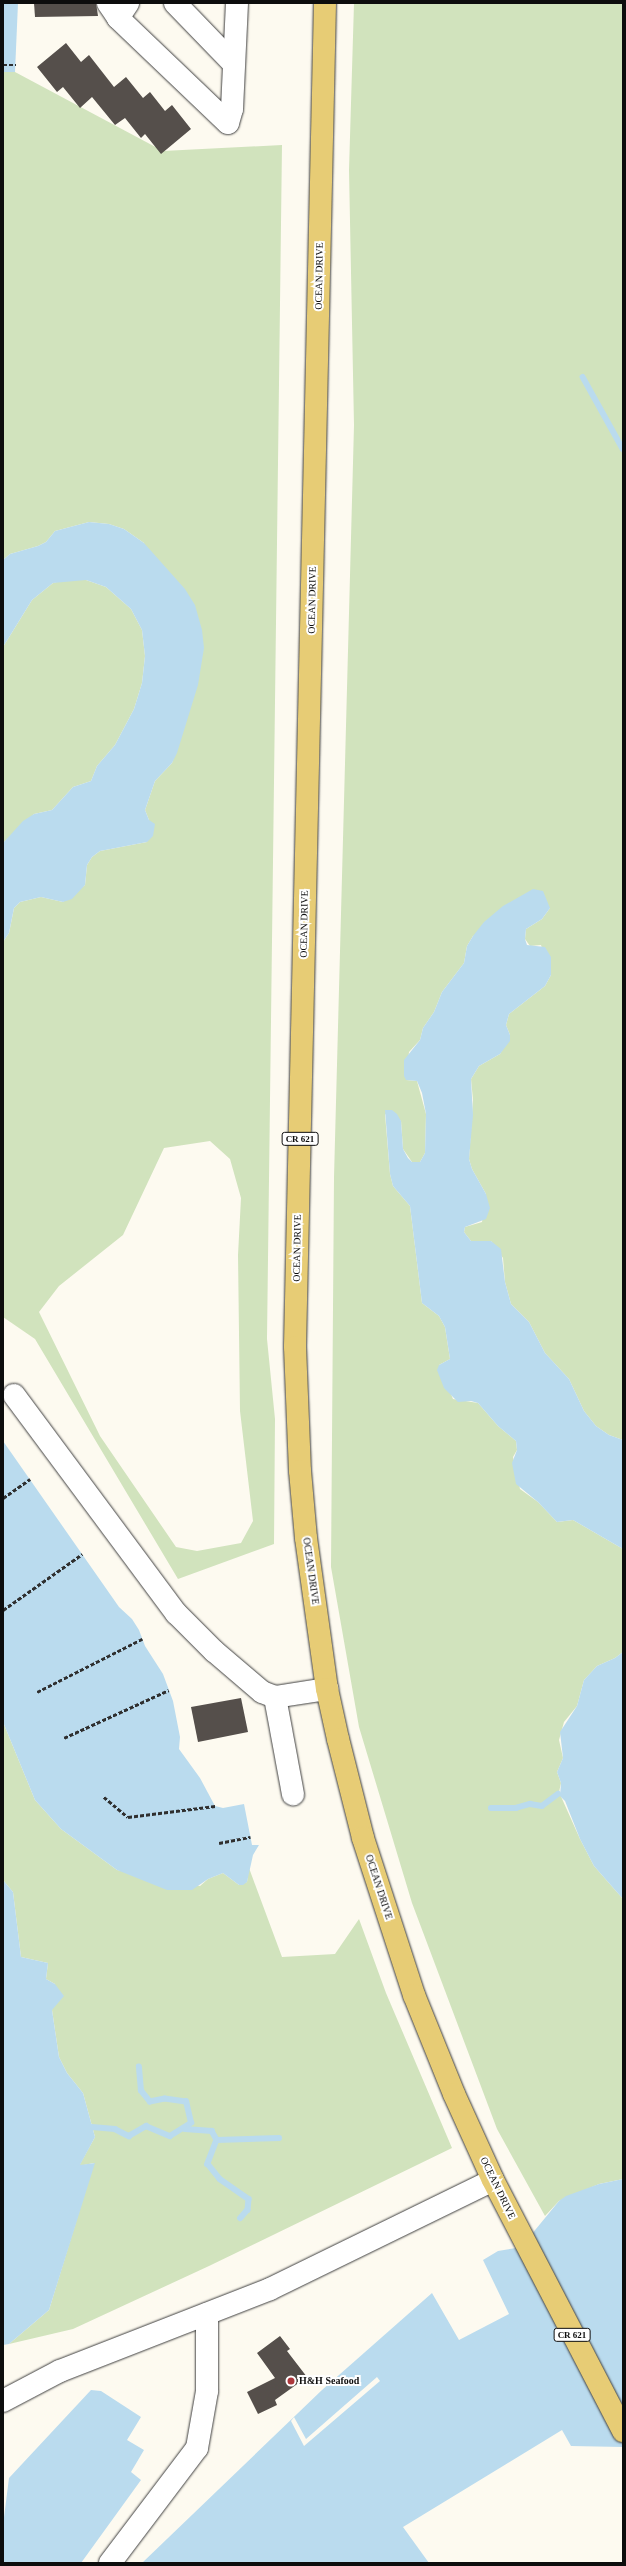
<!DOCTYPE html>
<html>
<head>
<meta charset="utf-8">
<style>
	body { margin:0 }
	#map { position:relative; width:626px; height:2566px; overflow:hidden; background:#fdfaf0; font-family:"Times New Roman",serif }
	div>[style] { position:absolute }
	.green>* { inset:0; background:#d1e3bd }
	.water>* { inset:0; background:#badbee }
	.pier>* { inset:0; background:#fdfaf0 }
	.stream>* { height:5.5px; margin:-2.75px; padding:0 2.75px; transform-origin:2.75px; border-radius:2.75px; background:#badbee }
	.building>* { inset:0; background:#554f4b }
	.path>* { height:2.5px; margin-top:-1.25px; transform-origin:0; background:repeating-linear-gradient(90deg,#2f2f2f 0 4px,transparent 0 6px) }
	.roads { filter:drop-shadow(0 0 1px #404040) drop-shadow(0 0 1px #404040) }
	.minor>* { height:22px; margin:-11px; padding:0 11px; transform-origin:11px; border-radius:11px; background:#fff }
	.major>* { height:22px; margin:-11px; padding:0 11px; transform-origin:11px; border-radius:11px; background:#e7cc75 }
	.dots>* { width:11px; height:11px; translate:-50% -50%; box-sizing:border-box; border:2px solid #fff; border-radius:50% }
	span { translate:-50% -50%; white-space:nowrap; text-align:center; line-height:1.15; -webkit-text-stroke:4px #fff; paint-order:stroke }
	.shield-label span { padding:1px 3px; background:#fff; border:1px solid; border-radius:3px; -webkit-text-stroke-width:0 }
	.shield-label { font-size:9px; color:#0d0d0d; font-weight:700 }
	.street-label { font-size:10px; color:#0d0d0d }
	.poi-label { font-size:10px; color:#0d0d0d; font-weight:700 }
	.left { translate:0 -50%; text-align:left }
	.frame { position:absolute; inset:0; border:4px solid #0d0d0d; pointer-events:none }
</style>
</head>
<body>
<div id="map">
	<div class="green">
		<i style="clip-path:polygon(354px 3px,623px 3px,623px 1440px,609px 1435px,596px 1426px,584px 1411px,569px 1379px,545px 1353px,529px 1322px,511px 1304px,505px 1282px,503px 1258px,491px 1241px,471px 1241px,464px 1232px,465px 1227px,482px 1222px,486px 1194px,472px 1169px,469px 1159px,473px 1100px,471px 1079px,479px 1066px,500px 1054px,510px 1035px,506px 1025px,509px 1014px,545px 986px,551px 975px,541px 945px,530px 946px,525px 939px,526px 929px,542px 919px,550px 908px,473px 936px,467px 946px,464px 963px,442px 992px,434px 1012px,423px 1028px,420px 1040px,409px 1052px,406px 1080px,417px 1081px,426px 1114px,425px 1153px,420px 1162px,412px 1162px,403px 1149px,401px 1121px,385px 1114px,390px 1174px,393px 1186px,410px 1206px,422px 1303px,439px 1316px,445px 1327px,450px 1359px,439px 1365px,453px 1399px,478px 1403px,498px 1426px,516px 1441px,517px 1450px,513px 1457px,520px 1489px,538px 1502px,557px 1522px,573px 1520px,623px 1549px,623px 1652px,615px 1658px,597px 1666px,584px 1680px,577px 1706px,564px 1722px,559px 1740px,563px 1758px,557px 1772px,561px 1783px,559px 1792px,580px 1839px,594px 1866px,623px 1899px,623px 2179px,599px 2184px,559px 2201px,545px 2216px,497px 2129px,412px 1903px,359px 1727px,331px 1567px,334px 1177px,354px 425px,349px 170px)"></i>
		<i style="clip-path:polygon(evenodd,3px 72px,15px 72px,163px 151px,282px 145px,267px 1339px,275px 1419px,274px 1544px,178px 1579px,35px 1339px,3px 1317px,3px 942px,9px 933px,14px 908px,20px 902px,41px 897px,63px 902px,85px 885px,87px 865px,92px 857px,100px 851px,147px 842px,149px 820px,145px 810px,155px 781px,172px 763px,179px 742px,144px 543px,124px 529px,109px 524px,89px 522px,55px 531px,46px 542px,38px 546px,10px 554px,3px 560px,3px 72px,210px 1141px,230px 1159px,241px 1198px,238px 1255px,240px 1411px,253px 1521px,241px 1543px,197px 1551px,176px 1547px,100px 1436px,39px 1312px,59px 1286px,123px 1235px,164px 1148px,210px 1141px)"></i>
		<i style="clip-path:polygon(64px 580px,86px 580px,106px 587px,131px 609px,142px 630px,145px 656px,142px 683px,134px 709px,115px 745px,97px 766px,91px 781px,73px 787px,52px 810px,34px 814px,3px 843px,3px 647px,32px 600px,53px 583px)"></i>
		<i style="clip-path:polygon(3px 1722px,35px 1800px,61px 1829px,117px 1870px,200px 1886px,208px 1879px,223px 1873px,239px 1885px,247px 1882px,249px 1868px,282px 1957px,335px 1954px,359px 1919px,386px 1993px,452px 2148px,209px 2266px,73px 2329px,9px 2344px,49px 2310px,94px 2163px,79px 2166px,95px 2137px,83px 2093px,67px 2073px,59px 2057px,52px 2010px,55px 1984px,46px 1979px,48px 1963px,21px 1957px,13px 1892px,3px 1880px)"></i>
	</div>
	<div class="water">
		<i style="clip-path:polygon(3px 3px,18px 3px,15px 72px,3px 72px)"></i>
		<i style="clip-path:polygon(89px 522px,109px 524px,124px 529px,144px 543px,185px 589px,195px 605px,202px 630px,204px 648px,198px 685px,177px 753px,172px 763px,155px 781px,145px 810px,149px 820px,155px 824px,153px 836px,147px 842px,100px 851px,92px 857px,87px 865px,85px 885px,72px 899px,63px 902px,41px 897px,20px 902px,14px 908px,9px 933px,3px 942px,3px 843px,23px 821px,34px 814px,52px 810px,73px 787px,91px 781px,97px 766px,115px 745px,134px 709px,142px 683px,145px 656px,142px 630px,131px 609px,106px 587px,86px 580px,53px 583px,32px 600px,3px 647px,3px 560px,10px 554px,38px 546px,46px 542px,55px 531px)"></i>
		<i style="clip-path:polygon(533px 889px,543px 891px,550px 908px,542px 919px,526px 929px,525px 939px,527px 945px,545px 947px,551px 957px,551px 975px,545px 986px,509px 1014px,506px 1025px,510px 1035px,510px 1041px,500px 1054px,479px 1066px,471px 1079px,473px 1115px,469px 1159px,472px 1169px,486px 1194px,490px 1208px,486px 1219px,465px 1227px,464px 1232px,471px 1241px,491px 1241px,501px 1249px,505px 1282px,511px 1304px,529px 1322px,545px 1353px,569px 1379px,584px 1411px,596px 1426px,609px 1435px,623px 1440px,623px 1549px,573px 1520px,557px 1522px,538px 1502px,516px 1484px,512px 1463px,517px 1450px,516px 1441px,498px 1426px,478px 1403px,471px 1401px,458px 1402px,444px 1388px,437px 1370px,439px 1365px,450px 1359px,445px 1327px,439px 1316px,422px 1303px,410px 1206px,393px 1186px,390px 1174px,385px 1110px,392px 1110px,397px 1114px,401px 1121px,403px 1149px,408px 1158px,412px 1162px,420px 1162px,425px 1153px,426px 1114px,422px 1093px,417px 1081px,406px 1080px,404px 1076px,404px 1060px,420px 1040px,423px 1028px,434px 1012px,442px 992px,464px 963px,467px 946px,473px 936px,484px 922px,503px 906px)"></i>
		<i style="clip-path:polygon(3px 1441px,119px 1607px,132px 1619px,139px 1630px,145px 1646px,163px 1674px,173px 1701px,180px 1737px,179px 1749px,200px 1778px,215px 1806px,223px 1808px,244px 1804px,252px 1845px,259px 1845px,253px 1855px,247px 1882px,243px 1885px,239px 1885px,223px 1873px,208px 1879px,192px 1890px,167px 1890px,117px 1870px,61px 1829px,35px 1800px,3px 1722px)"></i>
		<i style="clip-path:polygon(623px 1652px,623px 1899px,594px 1866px,580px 1839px,565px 1801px,560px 1796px,561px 1783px,557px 1772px,563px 1758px,560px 1732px,577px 1706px,584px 1680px,597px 1666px,615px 1658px)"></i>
		<i style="clip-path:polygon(3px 1880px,13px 1892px,21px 1957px,48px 1963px,46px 1979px,55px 1984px,64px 1996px,52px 2010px,59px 2057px,67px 2073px,83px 2093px,95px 2137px,80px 2165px,95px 2163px,49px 2310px,9px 2344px,3px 2345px)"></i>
		<i style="clip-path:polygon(623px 2179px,623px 2447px,571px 2446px,562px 2430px,403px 2527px,429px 2563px,142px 2563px,322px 2390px,432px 2293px,459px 2340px,509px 2314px,483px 2260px,498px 2251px,516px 2248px,531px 2235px,559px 2201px,566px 2196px,599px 2184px)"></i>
		<i style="clip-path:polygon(91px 2390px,101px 2391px,141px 2417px,127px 2440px,144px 2450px,131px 2472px,141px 2480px,81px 2563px,3px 2563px,3px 2525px,9px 2478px)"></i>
	</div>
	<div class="pier">
		<i style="clip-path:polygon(377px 2377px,380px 2381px,304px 2446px,291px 2421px,294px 2417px,306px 2439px)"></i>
	</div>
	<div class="stream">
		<i style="left:583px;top:377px;width:82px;rotate:60.9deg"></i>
		<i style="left:491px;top:1808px;width:25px"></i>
		<i style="left:516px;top:1808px;width:15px;rotate:-16deg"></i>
		<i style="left:530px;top:1804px;width:12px;rotate:9deg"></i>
		<i style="left:542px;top:1806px;width:20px;rotate:-37deg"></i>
		<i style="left:92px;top:2127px;width:23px;rotate:5deg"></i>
		<i style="left:115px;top:2129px;width:16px;rotate:27deg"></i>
		<i style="left:129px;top:2136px;width:20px;rotate:-30deg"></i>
		<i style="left:146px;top:2126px;width:26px;rotate:23deg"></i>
		<i style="left:170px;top:2136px;width:25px;rotate:-32deg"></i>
		<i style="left:191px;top:2123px;width:22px;rotate:-103deg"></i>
		<i style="left:186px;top:2102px;width:21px;rotate:-172deg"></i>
		<i style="left:165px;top:2099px;width:15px;rotate:169deg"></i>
		<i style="left:150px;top:2102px;width:14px;rotate:-129deg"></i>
		<i style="left:141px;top:2091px;width:24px;rotate:-95deg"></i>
		<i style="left:185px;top:2129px;width:27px;rotate:4deg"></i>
		<i style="left:212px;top:2131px;width:10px;rotate:61deg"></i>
		<i style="left:217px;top:2140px;width:26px;rotate:111deg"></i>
		<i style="left:208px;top:2164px;width:19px;rotate:51deg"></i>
		<i style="left:220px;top:2179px;width:35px;rotate:35deg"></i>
		<i style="left:249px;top:2199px;width:11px;rotate:95deg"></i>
		<i style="left:248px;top:2210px;width:11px;rotate:131deg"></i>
		<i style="left:217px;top:2140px;width:62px;rotate:-1.8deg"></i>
	</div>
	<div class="building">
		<i style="clip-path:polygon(34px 3px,96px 3px,98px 16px,35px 17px)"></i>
		<i style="clip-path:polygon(66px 43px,81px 62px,89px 55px,114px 87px,126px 77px,143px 98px,150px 92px,165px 111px,172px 105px,191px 129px,161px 154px,145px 134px,141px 138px,125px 118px,115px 125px,92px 97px,80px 108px,63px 87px,57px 92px,37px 67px)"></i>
		<i style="clip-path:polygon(241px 1698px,248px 1732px,198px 1742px,191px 1707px)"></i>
		<i style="clip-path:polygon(280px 2336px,290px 2349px,287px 2351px,307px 2377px,275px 2400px,277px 2405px,258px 2414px,247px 2392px,275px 2378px,257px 2353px)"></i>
	</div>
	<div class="path">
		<i style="left:3px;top:65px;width:13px"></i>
		<i style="left:3px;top:1498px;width:33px;rotate:-35deg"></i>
		<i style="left:3px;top:1610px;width:97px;rotate:-35.3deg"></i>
		<i style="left:37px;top:1692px;width:118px;rotate:-26.8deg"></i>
		<i style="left:64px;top:1738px;width:115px;rotate:-24.6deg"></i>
		<i style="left:104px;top:1797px;width:31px;rotate:40deg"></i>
		<i style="left:128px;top:1817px;width:88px;rotate:-7.2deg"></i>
		<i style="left:219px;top:1843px;width:32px;rotate:-11deg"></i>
	</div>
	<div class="roads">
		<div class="minor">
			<i style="left:108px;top:3px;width:18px;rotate:56deg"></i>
			<i style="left:118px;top:18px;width:18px;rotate:-56deg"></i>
			<i style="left:175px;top:3px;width:85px;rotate:46deg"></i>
			<i style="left:118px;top:18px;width:152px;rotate:43.7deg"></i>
			<i style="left:228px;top:123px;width:15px;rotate:-74deg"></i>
			<i style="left:232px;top:109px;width:106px;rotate:-87.3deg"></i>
			<i style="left:14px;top:1395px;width:272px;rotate:53.4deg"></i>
			<i style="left:176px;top:1613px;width:54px;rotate:45deg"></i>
			<i style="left:214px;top:1651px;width:63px;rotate:40.5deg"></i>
			<i style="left:262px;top:1692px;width:14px;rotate:21deg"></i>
			<i style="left:275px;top:1697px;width:53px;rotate:-8.7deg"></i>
			<i style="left:275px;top:1697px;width:99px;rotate:79.5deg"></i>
			<i style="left:3px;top:2401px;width:64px;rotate:-27.8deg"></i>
			<i style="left:60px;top:2371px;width:225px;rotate:-21.3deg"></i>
			<i style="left:270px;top:2289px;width:248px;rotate:-26deg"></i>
			<i style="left:110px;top:2563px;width:144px;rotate:-52.9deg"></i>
			<i style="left:197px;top:2448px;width:58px;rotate:-80deg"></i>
			<i style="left:207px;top:2391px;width:77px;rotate:-90deg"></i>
		</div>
		<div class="major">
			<i style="left:325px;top:3px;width:1344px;rotate:91.28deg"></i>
			<i style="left:295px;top:1347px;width:124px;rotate:87.7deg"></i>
			<i style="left:300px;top:1471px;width:67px;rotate:84.9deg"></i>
			<i style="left:306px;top:1538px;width:152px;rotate:82.1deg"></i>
			<i style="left:327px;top:1689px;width:51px;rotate:77.6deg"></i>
			<i style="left:338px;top:1739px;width:102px;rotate:75.8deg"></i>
			<i style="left:363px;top:1838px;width:165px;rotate:72deg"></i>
			<i style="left:414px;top:1995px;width:107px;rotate:68deg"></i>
			<i style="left:454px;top:2094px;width:94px;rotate:65.6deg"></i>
			<i style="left:493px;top:2180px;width:283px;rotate:62.6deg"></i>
		</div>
	</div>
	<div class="dots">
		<i style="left:291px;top:2381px;background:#ac373c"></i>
	</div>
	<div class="shield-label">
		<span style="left:300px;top:1139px">CR 621</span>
		<span style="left:572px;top:2335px">CR 621</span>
	</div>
	<div class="street-label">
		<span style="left:319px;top:276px;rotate:-89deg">OCEAN DRIVE</span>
		<span style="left:312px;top:600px;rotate:-89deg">OCEAN DRIVE</span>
		<span style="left:304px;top:924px;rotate:-89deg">OCEAN DRIVE</span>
		<span style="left:297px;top:1248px;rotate:-89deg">OCEAN DRIVE</span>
		<span style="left:311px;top:1571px;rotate:82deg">OCEAN DRIVE</span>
		<span style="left:379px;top:1887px;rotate:72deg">OCEAN DRIVE</span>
		<span style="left:498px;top:2188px;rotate:64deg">OCEAN DRIVE</span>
	</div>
	<div class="poi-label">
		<span class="left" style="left:299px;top:2381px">H&amp;H Seafood</span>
	</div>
	<div class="frame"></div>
</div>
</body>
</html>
